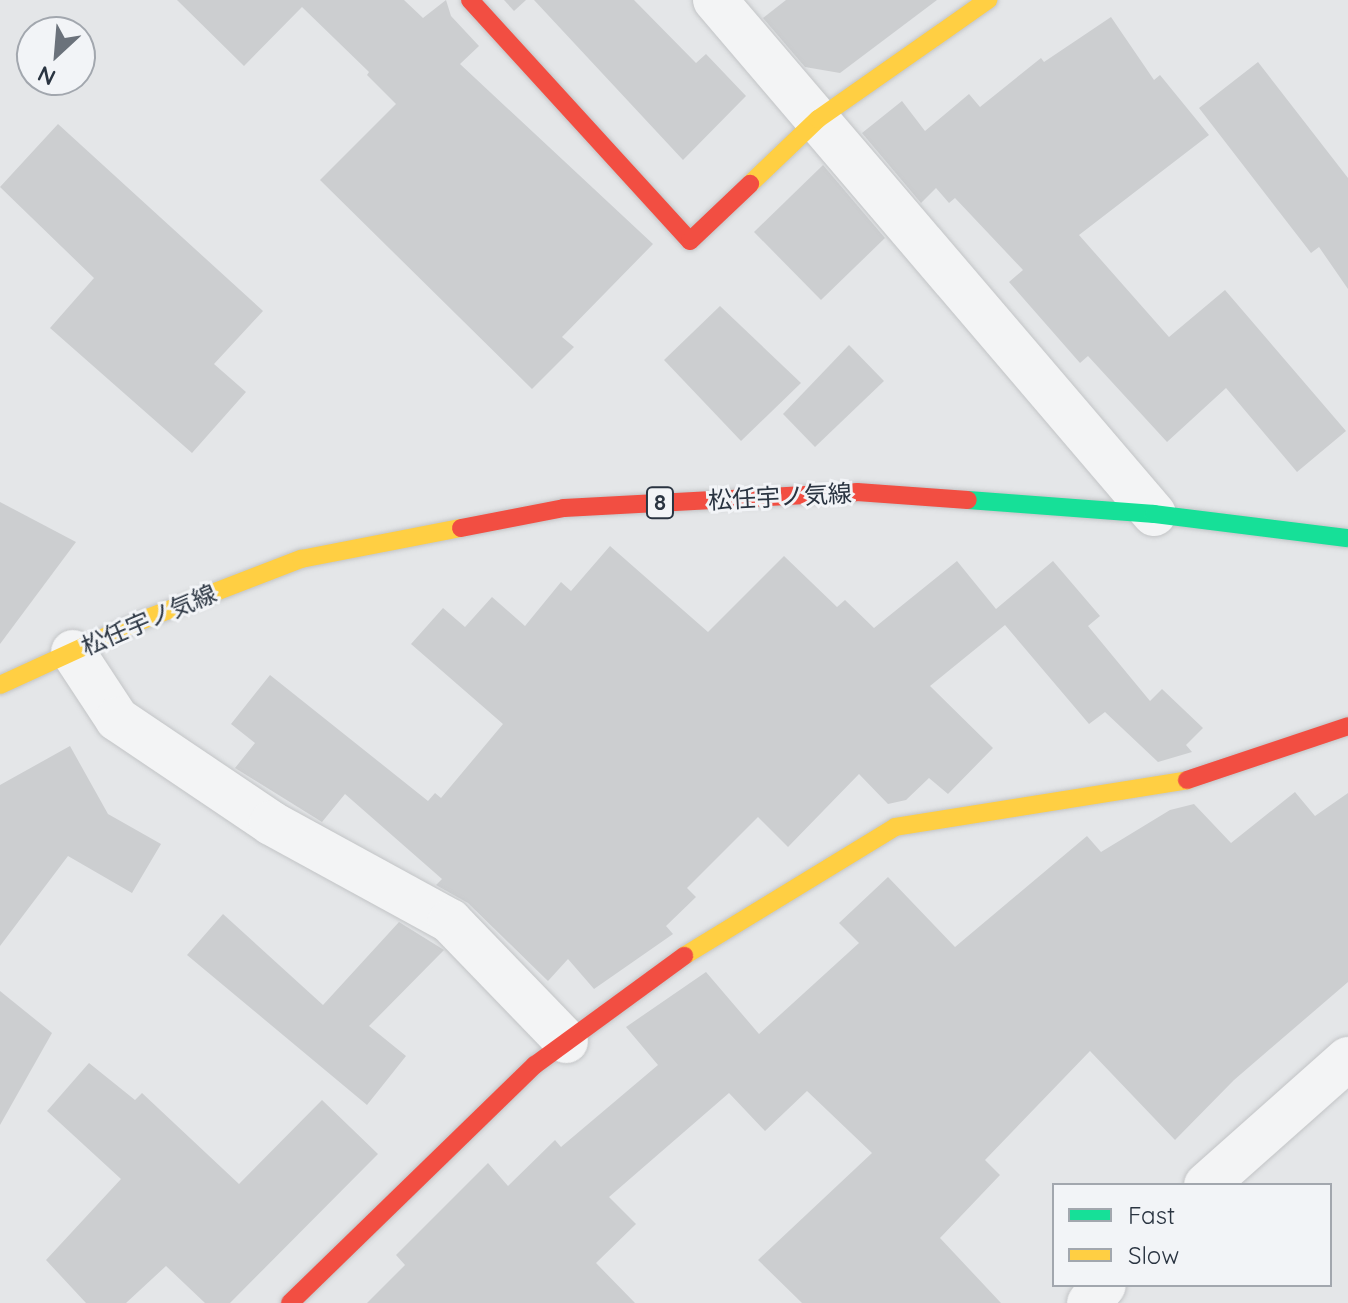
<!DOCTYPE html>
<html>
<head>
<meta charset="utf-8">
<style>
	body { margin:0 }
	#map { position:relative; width:1348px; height:1303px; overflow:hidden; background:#e4e6e8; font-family:Quicksand,"Noto Sans JP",sans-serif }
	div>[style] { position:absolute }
	.building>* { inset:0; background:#ccced0 }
	.roads { filter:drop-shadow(0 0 2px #c2c4c6) drop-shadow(0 0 2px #c2c4c6) }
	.street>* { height:44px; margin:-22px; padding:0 22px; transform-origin:22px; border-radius:22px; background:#f3f4f5 }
	.fast>* { height:18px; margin:-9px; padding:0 9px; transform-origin:9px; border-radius:9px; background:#16e098 }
	.slow>* { height:18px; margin:-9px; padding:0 9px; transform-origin:9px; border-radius:9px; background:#ffcf43 }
	.jam>* { height:18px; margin:-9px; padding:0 9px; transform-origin:9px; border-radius:9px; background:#f24e42 }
	span { translate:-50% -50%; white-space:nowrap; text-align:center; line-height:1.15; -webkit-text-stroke:6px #f2f4f7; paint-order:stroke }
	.shield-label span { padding:2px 6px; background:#f2f4f7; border:2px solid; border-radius:6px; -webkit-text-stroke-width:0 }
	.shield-label { font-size:22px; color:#2a3441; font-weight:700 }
	.street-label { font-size:24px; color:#2a3441 }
	.legend { position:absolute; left:1052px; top:1183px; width:280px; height:104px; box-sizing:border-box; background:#f2f4f7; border:2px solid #a2a7ae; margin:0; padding:10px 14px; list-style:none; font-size:24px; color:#2a3441 }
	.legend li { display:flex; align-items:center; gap:16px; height:40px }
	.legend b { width:40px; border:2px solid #a2a7ae }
	.north { position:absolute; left:16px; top:16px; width:80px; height:80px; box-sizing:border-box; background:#f2f4f7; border:2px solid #a2a7ae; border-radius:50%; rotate:206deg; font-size:22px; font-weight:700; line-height:32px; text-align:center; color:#2a3441 }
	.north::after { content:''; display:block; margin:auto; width:28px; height:36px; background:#6b727b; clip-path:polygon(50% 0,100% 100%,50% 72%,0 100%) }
</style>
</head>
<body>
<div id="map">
	<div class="building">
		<i style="clip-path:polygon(177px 0,404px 0,423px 18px,446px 0,451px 16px,479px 46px,460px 64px,653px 244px,562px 337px,574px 347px,532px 389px,320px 180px,396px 104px,367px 75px,369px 72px,302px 7px,244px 66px)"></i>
		<i style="clip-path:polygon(504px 0,526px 0,514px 11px)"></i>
		<i style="clip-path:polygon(534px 0,634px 0,696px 63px,706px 54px,746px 96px,683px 160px)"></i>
		<i style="clip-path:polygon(786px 0,937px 0,840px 73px,805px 67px,763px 18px)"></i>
		<i style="clip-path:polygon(1111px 17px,1154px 80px,1160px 75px,1209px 135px,1079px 235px,1169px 337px,1225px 290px,1346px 431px,1297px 472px,1226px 388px,1167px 442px,1088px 356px,1080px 363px,1009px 282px,1023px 270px,955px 198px,949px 203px,936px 188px,921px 203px,862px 133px,902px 101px,925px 131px,969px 94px,980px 107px,1041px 58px,1044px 62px)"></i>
		<i style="clip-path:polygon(1258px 62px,1348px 178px,1348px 289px,1319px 247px,1311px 253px,1199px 108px)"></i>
		<i style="clip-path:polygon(58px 124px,263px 311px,214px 364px,246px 392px,192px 453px,50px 328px,94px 278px,0 187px)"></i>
		<i style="clip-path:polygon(823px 165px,885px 238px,821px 300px,754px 232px)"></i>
		<i style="clip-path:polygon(720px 306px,801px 383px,741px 441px,664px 360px)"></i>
		<i style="clip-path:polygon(849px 345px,884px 381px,815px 447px,783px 414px)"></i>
		<i style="clip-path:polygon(0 502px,76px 542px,0 644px)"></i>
		<i style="clip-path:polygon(610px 546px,708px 632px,784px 556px,837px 607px,845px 600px,874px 628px,957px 561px,996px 609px,1053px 561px,1100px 616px,1088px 626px,1150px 701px,1162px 689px,1203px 728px,1186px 745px,1192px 752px,1158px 762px,1105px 712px,1089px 724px,1005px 625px,930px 686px,993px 748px,948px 794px,929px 778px,906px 800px,888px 804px,859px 774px,788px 847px,758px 817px,687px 888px,696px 897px,666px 926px,673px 934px,594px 989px,568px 959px,548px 981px,468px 903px,436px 885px,442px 879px,345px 794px,322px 822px,235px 768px,255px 743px,231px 724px,270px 675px,428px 801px,435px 793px,441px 798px,503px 724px,411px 644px,443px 608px,465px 627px,492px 597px,525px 626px,561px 582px,571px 591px)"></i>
		<i style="clip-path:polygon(70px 746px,108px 814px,161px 844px,132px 893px,68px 856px,0 946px,0 785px)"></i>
		<i style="clip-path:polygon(1295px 792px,1315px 816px,1348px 793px,1348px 982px,1234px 1080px,1175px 1140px,1090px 1051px,985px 1160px,1000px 1175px,940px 1238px,1001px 1303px,802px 1303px,758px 1260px,872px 1153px,807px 1091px,765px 1131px,729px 1093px,609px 1197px,636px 1224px,596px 1263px,635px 1303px,367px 1303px,405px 1265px,396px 1255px,488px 1163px,508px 1186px,555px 1140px,561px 1147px,658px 1065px,626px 1027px,706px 972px,759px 1034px,859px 943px,839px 923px,888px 877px,955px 947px,1087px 836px,1101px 852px,1170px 810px,1194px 804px,1231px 843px)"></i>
		<i style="clip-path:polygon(223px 914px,323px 1005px,399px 922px,444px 950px,369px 1026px,406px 1056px,367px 1105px,187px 955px)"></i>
		<i style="clip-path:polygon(0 991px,52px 1033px,0 1125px)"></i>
		<i style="clip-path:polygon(89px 1063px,135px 1100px,142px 1093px,239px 1184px,322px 1100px,378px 1154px,230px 1303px,205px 1303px,166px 1266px,126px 1303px,86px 1303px,46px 1260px,121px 1179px,47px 1111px)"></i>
	</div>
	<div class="roads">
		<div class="street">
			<i style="left:715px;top:0;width:676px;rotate:49.5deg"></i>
			<i style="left:73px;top:652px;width:80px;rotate:56.7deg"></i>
			<i style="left:117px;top:719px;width:186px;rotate:34deg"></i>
			<i style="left:271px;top:823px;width:204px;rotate:28.7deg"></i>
			<i style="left:450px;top:921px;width:167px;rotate:46deg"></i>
			<i style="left:1206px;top:1185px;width:190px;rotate:-41.6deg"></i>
			<i style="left:1089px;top:1303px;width:23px;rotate:-50deg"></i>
		</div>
		<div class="fast">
			<i style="left:968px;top:500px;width:187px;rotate:4.3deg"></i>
			<i style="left:1154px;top:514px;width:195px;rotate:7.1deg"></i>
		</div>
		<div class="slow">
			<i style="left:750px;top:184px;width:94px;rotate:-43.7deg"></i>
			<i style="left:818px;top:119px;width:208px;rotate:-35deg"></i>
			<i style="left:0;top:685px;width:154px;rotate:-24.6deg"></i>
			<i style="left:140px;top:621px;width:173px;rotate:-21.1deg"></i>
			<i style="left:301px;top:559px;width:163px;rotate:-11deg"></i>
			<i style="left:684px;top:956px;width:247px;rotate:-31.4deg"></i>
			<i style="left:895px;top:827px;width:296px;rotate:-9.1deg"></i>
		</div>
		<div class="jam">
			<i style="left:470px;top:0;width:326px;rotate:47.6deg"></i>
			<i style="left:690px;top:241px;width:83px;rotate:-43.5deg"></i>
			<i style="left:461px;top:528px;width:105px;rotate:-11deg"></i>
			<i style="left:564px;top:508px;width:293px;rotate:-3.1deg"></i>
			<i style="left:857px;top:492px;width:111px;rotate:4.1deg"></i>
			<i style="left:1187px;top:780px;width:170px;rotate:-18.5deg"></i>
			<i style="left:290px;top:1303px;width:342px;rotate:-44.2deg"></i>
			<i style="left:535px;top:1065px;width:185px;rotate:-36.2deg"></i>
		</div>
	</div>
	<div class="shield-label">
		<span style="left:660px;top:503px">8</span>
	</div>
	<div class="street-label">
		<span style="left:780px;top:497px;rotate:-3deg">松任宇ノ気線</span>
		<span style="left:149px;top:620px;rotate:-23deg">松任宇ノ気線</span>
	</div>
	<ul class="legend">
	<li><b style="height:10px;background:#16e098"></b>Fast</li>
	<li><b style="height:10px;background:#ffcf43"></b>Slow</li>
	</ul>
	<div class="north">N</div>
</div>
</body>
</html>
